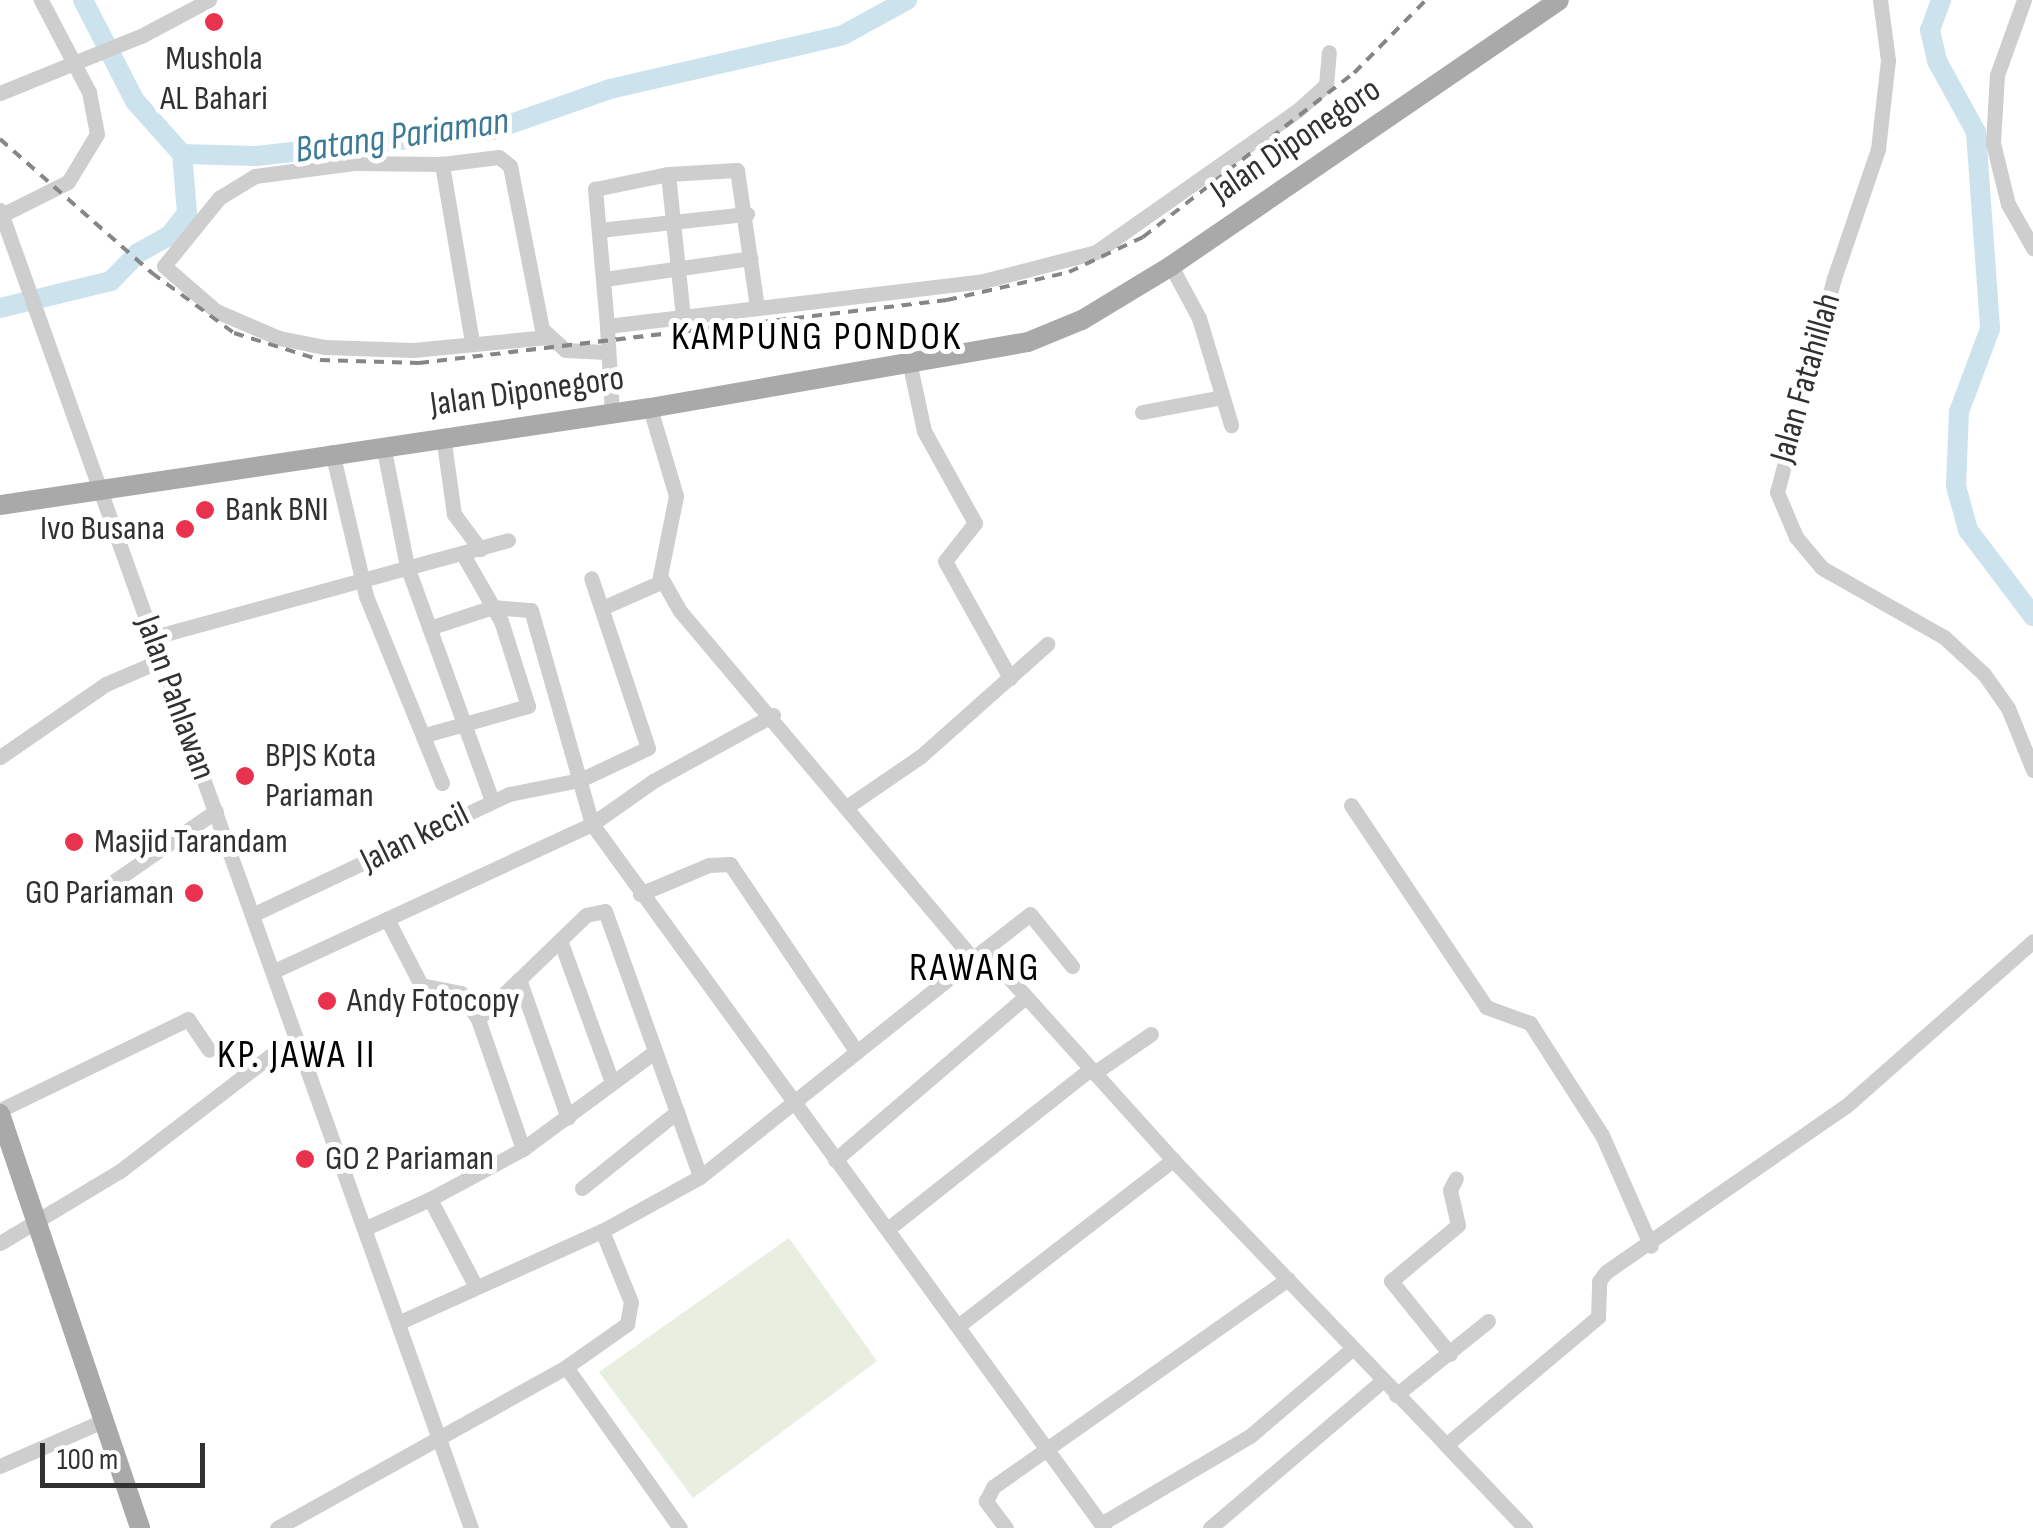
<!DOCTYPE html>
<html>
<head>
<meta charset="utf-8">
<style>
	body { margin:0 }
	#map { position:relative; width:2033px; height:1528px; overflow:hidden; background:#fff; font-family:"Sofia Sans Condensed",sans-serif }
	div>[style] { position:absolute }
	.green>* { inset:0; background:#e8eee0 }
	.river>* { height:20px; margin:-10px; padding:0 10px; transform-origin:10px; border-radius:10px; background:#cce3ee }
	.minor>* { height:15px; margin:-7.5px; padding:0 7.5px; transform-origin:7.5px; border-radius:7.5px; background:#cecece }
	.major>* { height:20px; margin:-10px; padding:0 10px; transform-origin:10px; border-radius:10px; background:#a9a9a9 }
	.rail>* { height:4px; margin-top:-2px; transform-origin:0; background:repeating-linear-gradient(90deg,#868686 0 10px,transparent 0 18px) }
	.minor-bridge>* { height:15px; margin:-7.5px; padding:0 7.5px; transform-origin:7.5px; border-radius:7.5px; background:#cecece }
	.dots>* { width:28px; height:28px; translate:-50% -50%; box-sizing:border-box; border:5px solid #fff; border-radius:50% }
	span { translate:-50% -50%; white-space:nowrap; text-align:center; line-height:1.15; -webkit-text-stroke:10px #fff; paint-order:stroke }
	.poi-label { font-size:35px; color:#313131 }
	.left { translate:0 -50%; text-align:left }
	.right { translate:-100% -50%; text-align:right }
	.street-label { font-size:35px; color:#313131 }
	.water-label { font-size:38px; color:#3c7a96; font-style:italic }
	.quarter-label { font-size:40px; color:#000; letter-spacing:2.5px }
	.scale { position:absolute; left:40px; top:1443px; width:165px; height:45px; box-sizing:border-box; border:5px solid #313131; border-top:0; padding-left:12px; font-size:30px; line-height:35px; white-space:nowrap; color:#313131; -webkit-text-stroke:8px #fff; paint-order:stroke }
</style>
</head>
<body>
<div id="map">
	<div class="green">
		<i style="clip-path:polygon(789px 1238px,877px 1361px,693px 1498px,599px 1372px)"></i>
	</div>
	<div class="river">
		<i style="left:83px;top:0;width:114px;rotate:62.8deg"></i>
		<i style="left:135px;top:101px;width:71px;rotate:48.4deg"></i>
		<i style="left:182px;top:154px;width:74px;rotate:1.5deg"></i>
		<i style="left:256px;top:156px;width:238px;rotate:-6.3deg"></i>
		<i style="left:493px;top:130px;width:124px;rotate:-19.3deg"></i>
		<i style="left:610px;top:89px;width:239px;rotate:-13deg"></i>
		<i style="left:843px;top:35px;width:73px;rotate:-28.7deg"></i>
		<i style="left:1941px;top:0;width:32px;rotate:110deg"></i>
		<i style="left:1930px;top:30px;width:32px;rotate:77deg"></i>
		<i style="left:1937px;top:61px;width:81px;rotate:61.2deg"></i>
		<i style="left:1976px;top:132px;width:197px;rotate:85.9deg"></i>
		<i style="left:1990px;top:329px;width:89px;rotate:110.5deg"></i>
		<i style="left:1959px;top:412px;width:74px;rotate:92.3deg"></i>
		<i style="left:1956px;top:486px;width:46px;rotate:74.7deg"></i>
		<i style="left:1968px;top:530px;width:108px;rotate:52.9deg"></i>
		<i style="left:0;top:308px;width:114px;rotate:-13.7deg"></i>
		<i style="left:111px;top:281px;width:39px;rotate:-46deg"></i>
		<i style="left:138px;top:253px;width:37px;rotate:-29deg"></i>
		<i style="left:170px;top:235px;width:28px;rotate:-52deg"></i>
		<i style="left:187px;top:213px;width:59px;rotate:-94.8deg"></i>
	</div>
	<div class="minor">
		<i style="left:1880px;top:0;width:61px;rotate:82.4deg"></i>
		<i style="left:1888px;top:60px;width:90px;rotate:96.4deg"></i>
		<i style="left:1878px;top:149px;width:136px;rotate:108.8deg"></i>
		<i style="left:1834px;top:278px;width:221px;rotate:104.9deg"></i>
		<i style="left:1777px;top:492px;width:49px;rotate:67.1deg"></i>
		<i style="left:1796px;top:537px;width:40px;rotate:50deg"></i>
		<i style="left:1822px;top:568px;width:140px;rotate:29.5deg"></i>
		<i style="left:1944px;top:637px;width:54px;rotate:42.8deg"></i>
		<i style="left:1984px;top:674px;width:42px;rotate:54.8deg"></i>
		<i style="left:2008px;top:708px;width:67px;rotate:68deg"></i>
		<i style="left:2024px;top:0;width:80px;rotate:109.8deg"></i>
		<i style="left:1997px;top:75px;width:68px;rotate:93.4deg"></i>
		<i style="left:1993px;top:143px;width:63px;rotate:76.2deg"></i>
		<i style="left:2008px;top:204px;width:51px;rotate:60.4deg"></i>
		<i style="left:141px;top:36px;width:77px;rotate:-27.9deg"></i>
		<i style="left:0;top:93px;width:24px;rotate:-22deg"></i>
		<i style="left:442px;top:164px;width:88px;rotate:-179.3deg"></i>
		<i style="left:354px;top:163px;width:100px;rotate:172.5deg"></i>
		<i style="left:255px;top:176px;width:42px;rotate:148.6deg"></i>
		<i style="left:219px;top:198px;width:87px;rotate:129deg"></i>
		<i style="left:164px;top:266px;width:69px;rotate:40.9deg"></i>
		<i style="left:216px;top:311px;width:69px;rotate:23.2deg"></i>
		<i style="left:279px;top:338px;width:47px;rotate:11.1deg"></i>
		<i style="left:325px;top:347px;width:88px;rotate:2deg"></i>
		<i style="left:413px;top:350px;width:135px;rotate:-5.5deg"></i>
		<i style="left:668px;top:174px;width:143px;rotate:84deg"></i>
		<i style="left:0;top:210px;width:1400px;rotate:70.34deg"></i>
		<i style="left:0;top:216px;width:76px;rotate:-26.6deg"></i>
		<i style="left:68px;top:182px;width:56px;rotate:-58.9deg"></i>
		<i style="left:97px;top:134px;width:43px;rotate:-100.8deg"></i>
		<i style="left:89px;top:92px;width:104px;rotate:-117.6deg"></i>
		<i style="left:599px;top:230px;width:149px;rotate:-6.2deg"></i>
		<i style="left:1171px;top:266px;width:59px;rotate:61.7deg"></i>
		<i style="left:1199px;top:318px;width:112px;rotate:73.3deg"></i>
		<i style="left:604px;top:279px;width:148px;rotate:-8.1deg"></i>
		<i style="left:607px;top:326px;width:138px;rotate:-95deg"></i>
		<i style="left:595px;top:189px;width:75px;rotate:-11.6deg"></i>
		<i style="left:668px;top:174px;width:69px;rotate:-3.3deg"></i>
		<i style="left:737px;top:170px;width:138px;rotate:81.7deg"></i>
		<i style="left:472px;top:342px;width:181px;rotate:-99.6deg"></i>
		<i style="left:442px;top:164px;width:57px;rotate:-7deg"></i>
		<i style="left:499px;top:157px;width:14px;rotate:39deg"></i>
		<i style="left:510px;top:166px;width:166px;rotate:78.9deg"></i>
		<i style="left:542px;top:329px;width:31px;rotate:42deg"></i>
		<i style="left:565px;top:350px;width:41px;rotate:2.8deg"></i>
		<i style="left:910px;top:366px;width:66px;rotate:77.8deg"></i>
		<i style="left:924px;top:431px;width:105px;rotate:61deg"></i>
		<i style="left:975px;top:523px;width:48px;rotate:128.3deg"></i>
		<i style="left:945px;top:561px;width:134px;rotate:60.9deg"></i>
		<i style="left:650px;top:408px;width:92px;rotate:73.5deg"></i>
		<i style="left:676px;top:496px;width:82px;rotate:101.3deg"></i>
		<i style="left:660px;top:576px;width:40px;rotate:60.3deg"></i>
		<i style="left:680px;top:611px;width:455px;rotate:49.9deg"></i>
		<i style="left:973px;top:959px;width:14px;rotate:-39deg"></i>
		<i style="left:984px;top:950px;width:283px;rotate:48deg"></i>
		<i style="left:1173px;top:1160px;width:395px;rotate:46.2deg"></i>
		<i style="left:1446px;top:1445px;width:199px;rotate:-40.1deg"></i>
		<i style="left:1598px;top:1317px;width:36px;rotate:-88deg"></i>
		<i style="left:1599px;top:1281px;width:11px;rotate:-52deg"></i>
		<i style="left:1606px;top:1272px;width:292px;rotate:-34.7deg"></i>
		<i style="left:1846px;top:1106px;width:249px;rotate:-41.4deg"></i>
		<i style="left:1142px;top:412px;width:81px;rotate:-10.6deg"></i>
		<i style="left:612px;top:414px;width:88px;rotate:-93.3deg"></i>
		<i style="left:607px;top:326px;width:379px;rotate:-6.8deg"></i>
		<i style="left:983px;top:281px;width:117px;rotate:-14.4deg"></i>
		<i style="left:1096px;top:252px;width:247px;rotate:-35.1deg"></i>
		<i style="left:1298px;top:110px;width:38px;rotate:-42deg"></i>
		<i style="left:1326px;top:85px;width:33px;rotate:-85deg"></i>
		<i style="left:443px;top:436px;width:79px;rotate:82deg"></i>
		<i style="left:454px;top:514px;width:44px;rotate:53.4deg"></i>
		<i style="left:383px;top:445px;width:123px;rotate:78.8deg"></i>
		<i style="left:407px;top:566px;width:250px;rotate:70.1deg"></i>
		<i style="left:332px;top:452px;width:148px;rotate:76.7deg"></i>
		<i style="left:366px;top:596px;width:202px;rotate:67.9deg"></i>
		<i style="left:602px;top:608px;width:64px;rotate:-23.8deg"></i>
		<i style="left:429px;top:628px;width:67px;rotate:-18.2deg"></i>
		<i style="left:493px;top:607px;width:38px;rotate:5deg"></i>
		<i style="left:531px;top:610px;width:223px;rotate:74.1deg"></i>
		<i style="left:592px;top:824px;width:75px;rotate:-35.2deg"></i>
		<i style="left:653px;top:781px;width:137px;rotate:-28.8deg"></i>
		<i style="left:154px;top:637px;width:367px;rotate:-15.3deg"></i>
		<i style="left:425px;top:735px;width:107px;rotate:-15.7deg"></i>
		<i style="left:528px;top:706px;width:89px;rotate:-107.6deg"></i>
		<i style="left:501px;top:621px;width:78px;rotate:-119.8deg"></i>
		<i style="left:0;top:757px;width:129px;rotate:-34.6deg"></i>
		<i style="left:106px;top:684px;width:61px;rotate:-23.2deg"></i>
		<i style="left:1351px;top:805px;width:243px;rotate:56.2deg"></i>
		<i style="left:1486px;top:1007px;width:47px;rotate:20deg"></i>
		<i style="left:1530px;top:1023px;width:133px;rotate:57.3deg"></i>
		<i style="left:1602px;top:1135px;width:121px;rotate:66.2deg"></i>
		<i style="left:848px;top:806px;width:88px;rotate:-34.4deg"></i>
		<i style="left:921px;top:756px;width:169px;rotate:-41.6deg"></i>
		<i style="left:113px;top:882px;width:125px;rotate:-34.6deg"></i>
		<i style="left:640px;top:894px;width:75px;rotate:-22.8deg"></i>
		<i style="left:709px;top:865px;width:21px;rotate:-3deg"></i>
		<i style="left:730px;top:864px;width:225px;rotate:56deg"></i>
		<i style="left:254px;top:914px;width:282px;rotate:-25.2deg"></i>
		<i style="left:509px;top:794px;width:72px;rotate:-11.2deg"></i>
		<i style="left:580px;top:780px;width:75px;rotate:-25.2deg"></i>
		<i style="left:648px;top:748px;width:179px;rotate:-108.5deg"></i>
		<i style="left:387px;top:919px;width:74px;rotate:62.7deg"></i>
		<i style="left:421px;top:985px;width:41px;rotate:11.3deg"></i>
		<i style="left:461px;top:993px;width:31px;rotate:57deg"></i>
		<i style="left:560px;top:940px;width:151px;rotate:69.9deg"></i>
		<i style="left:984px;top:950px;width:58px;rotate:-38deg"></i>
		<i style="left:1030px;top:914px;width:67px;rotate:51.1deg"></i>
		<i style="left:274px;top:971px;width:350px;rotate:-24.8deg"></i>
		<i style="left:592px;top:824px;width:870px;rotate:53.97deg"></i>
		<i style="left:519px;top:979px;width:147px;rotate:70.6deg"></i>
		<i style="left:653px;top:1053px;width:162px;rotate:143.6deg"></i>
		<i style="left:523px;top:1149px;width:138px;rotate:-109.1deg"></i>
		<i style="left:478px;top:1019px;width:150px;rotate:-43.9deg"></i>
		<i style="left:586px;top:915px;width:19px;rotate:-12deg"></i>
		<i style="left:605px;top:911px;width:282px;rotate:70.3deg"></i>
		<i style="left:1094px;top:1073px;width:69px;rotate:-34.4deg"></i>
		<i style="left:0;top:1110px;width:209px;rotate:-25.8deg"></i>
		<i style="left:188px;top:1019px;width:37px;rotate:56deg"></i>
		<i style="left:835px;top:1160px;width:250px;rotate:-40.6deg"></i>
		<i style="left:582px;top:1188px;width:122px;rotate:-38.7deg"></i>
		<i style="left:366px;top:1228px;width:70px;rotate:-24.4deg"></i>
		<i style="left:889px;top:1228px;width:256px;rotate:-38.3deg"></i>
		<i style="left:0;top:1243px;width:140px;rotate:-31deg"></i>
		<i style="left:120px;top:1171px;width:189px;rotate:-37.5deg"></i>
		<i style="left:270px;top:1056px;width:32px;rotate:-22deg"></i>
		<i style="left:476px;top:1287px;width:99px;rotate:-117.6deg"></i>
		<i style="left:430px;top:1199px;width:106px;rotate:-28.3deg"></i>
		<i style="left:400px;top:1322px;width:222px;rotate:-24.3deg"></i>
		<i style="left:602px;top:1231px;width:112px;rotate:-28.9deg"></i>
		<i style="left:700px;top:1177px;width:349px;rotate:-38.6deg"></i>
		<i style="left:958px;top:1326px;width:272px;rotate:-37.7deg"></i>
		<i style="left:1450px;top:1354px;width:94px;rotate:-128.9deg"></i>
		<i style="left:1391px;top:1281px;width:87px;rotate:-39.9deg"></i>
		<i style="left:1458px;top:1225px;width:36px;rotate:-103deg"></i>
		<i style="left:1450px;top:1190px;width:13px;rotate:-63deg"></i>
		<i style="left:566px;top:1367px;width:197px;rotate:54.7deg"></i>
		<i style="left:1396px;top:1395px;width:118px;rotate:-38.8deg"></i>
		<i style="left:1446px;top:1445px;width:115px;rotate:46.4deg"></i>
		<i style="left:0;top:1466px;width:115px;rotate:-23.7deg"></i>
		<i style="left:1101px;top:1524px;width:173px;rotate:-30.6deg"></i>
		<i style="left:1250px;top:1436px;width:134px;rotate:-40.5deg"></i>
		<i style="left:277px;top:1528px;width:331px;rotate:-29.1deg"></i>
		<i style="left:566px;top:1367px;width:75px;rotate:-35.2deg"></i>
		<i style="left:627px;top:1324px;width:22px;rotate:-80deg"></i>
		<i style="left:631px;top:1302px;width:77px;rotate:-112.2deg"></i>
		<i style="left:1006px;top:1528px;width:34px;rotate:-127deg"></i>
		<i style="left:986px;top:1501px;width:16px;rotate:-63deg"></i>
		<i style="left:993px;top:1487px;width:361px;rotate:-35.2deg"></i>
		<i style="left:1210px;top:1528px;width:226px;rotate:-40.5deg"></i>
	</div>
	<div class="major">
		<i style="left:0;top:505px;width:657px;rotate:-8.49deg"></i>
		<i style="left:650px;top:408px;width:384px;rotate:-9.9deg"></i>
		<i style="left:1028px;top:342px;width:58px;rotate:-22.2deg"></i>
		<i style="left:1082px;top:320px;width:104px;rotate:-31.2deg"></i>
		<i style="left:1171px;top:266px;width:470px;rotate:-34.4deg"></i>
		<i style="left:0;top:1114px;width:437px;rotate:71.3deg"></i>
	</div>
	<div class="rail">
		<i style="left:0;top:139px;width:203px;rotate:41.4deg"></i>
		<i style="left:152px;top:273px;width:102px;rotate:36.2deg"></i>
		<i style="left:234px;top:333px;width:90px;rotate:17.4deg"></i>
		<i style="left:320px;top:360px;width:99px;rotate:1.7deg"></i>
		<i style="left:419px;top:363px;width:532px;rotate:-6.8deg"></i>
		<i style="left:947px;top:300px;width:125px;rotate:-12.9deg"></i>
		<i style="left:1069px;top:272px;width:82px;rotate:-25.3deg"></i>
		<i style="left:1143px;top:237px;width:267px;rotate:-37.9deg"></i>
		<i style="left:1354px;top:73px;width:103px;rotate:-45.4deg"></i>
	</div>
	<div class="minor-bridge">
		<i style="left:22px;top:84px;width:128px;rotate:-22deg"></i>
	</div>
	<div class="dots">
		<i style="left:214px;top:22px;background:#e9334e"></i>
		<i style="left:205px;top:510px;background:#e9334e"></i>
		<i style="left:185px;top:529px;background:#e9334e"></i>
		<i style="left:245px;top:776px;background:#e9334e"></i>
		<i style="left:74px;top:842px;background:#e9334e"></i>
		<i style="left:194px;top:893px;background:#e9334e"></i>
		<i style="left:327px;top:1001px;background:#e9334e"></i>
		<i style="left:305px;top:1159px;background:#e9334e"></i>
	</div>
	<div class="poi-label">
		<span style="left:214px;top:79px">Mushola<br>AL Bahari</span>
		<span class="left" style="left:225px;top:510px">Bank BNI</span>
		<span class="right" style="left:165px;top:529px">Ivo Busana</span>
		<span class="left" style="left:265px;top:776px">BPJS Kota<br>Pariaman</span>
		<span class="left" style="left:94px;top:842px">Masjid Tarandam</span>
		<span class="right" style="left:174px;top:893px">GO Pariaman</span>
		<span class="left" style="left:347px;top:1001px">Andy Fotocopy</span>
		<span class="left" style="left:325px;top:1159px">GO 2 Pariaman</span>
	</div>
	<div class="street-label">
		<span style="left:1296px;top:141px;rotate:-34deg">Jalan Diponegoro</span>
		<span style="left:1806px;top:378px;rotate:-74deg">Jalan Fatahillah</span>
		<span style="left:527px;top:392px;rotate:-8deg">Jalan Diponegoro</span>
		<span style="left:175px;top:698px;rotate:70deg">Jalan Pahlawan</span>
		<span style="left:415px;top:838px;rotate:-26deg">Jalan kecil</span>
	</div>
	<div class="water-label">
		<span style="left:402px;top:136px;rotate:-8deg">Batang Pariaman</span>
	</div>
	<div class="quarter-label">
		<span style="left:817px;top:337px">KAMPUNG PONDOK</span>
		<span style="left:975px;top:968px">RAWANG</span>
		<span style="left:297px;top:1055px">KP. JAWA II</span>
	</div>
	<div class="scale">100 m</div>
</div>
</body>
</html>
